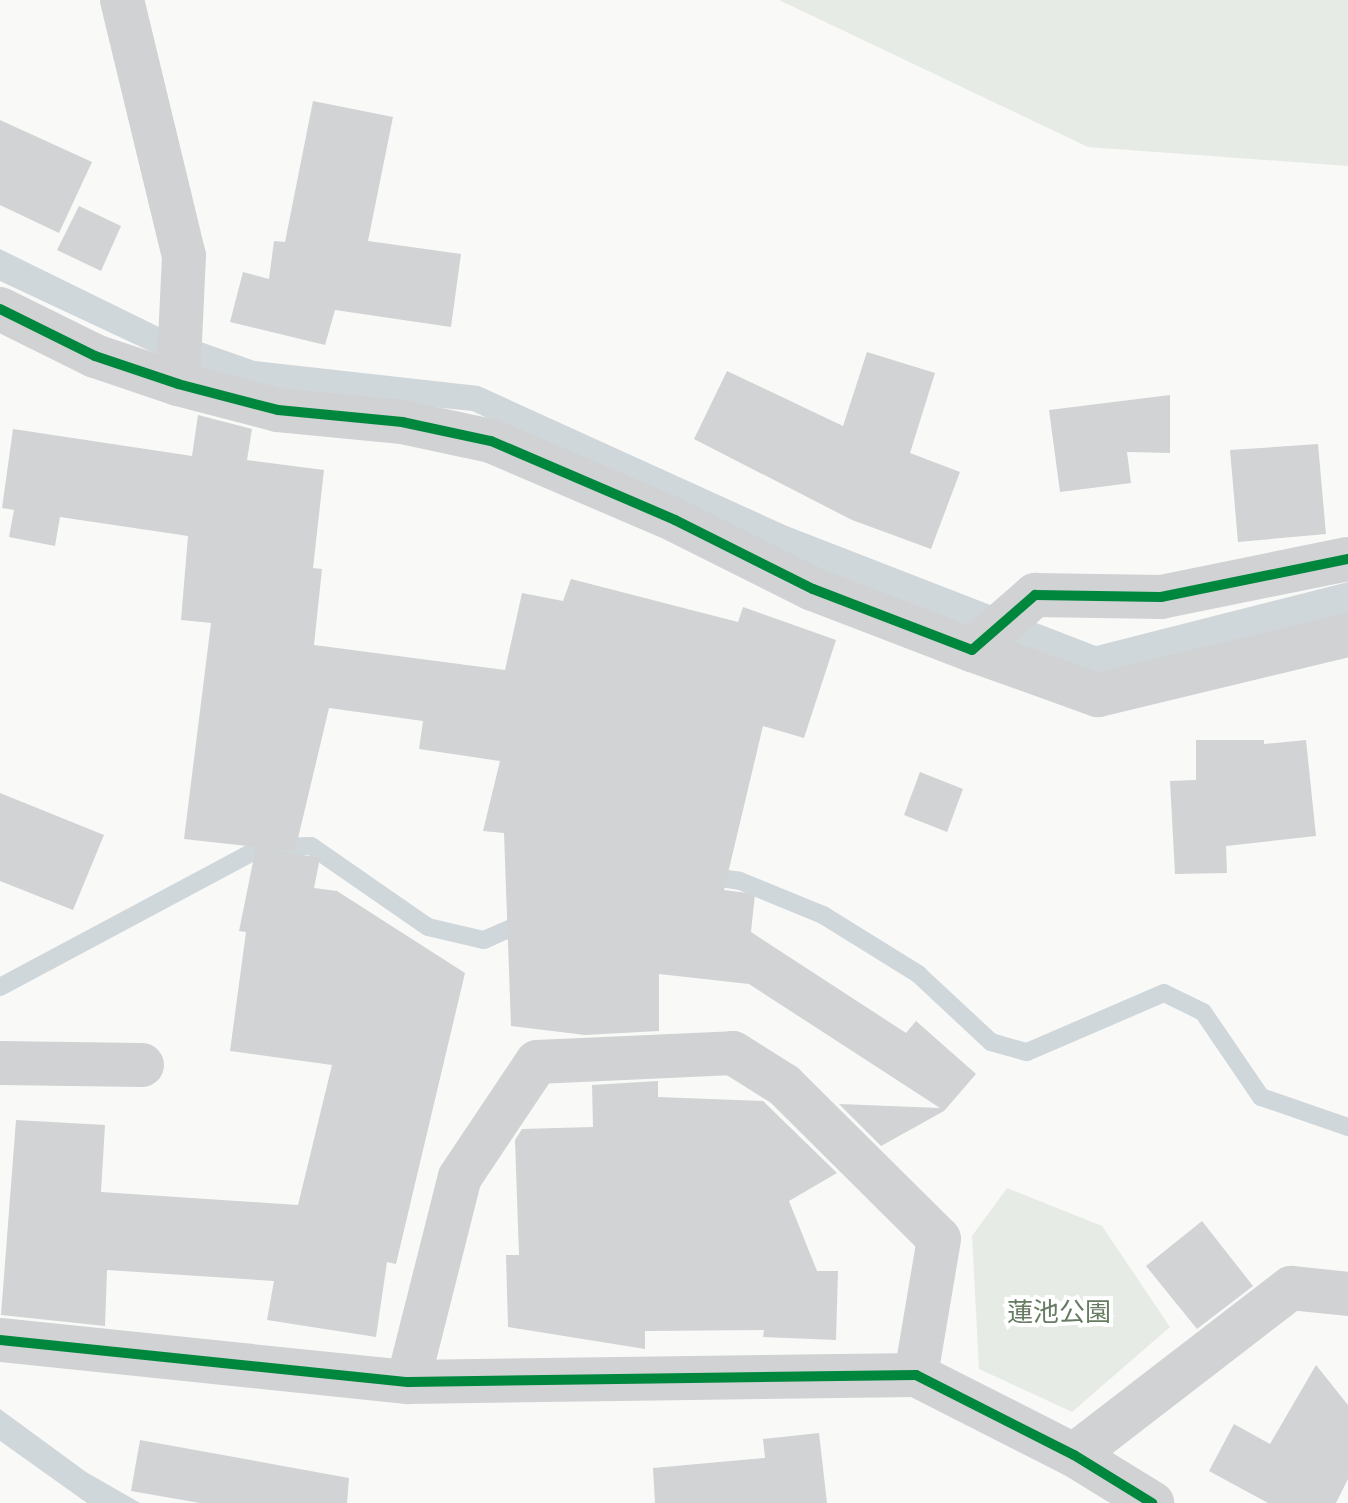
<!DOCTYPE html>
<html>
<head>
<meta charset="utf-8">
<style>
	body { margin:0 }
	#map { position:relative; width:1348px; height:1503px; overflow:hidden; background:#f9f9f8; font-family:"PT Sans","Noto Sans JP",sans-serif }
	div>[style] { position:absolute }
	.green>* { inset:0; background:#e7ebe5 }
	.water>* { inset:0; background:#d0d7db }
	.stream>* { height:18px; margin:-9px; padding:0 9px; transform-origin:9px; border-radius:9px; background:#d0d7db }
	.building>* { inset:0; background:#d1d3d4 }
	.street>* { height:44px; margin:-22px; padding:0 22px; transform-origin:22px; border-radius:22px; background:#d1d2d3 }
	.cycleway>* { height:10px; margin:-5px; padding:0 5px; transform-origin:5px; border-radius:5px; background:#00873e }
	span { translate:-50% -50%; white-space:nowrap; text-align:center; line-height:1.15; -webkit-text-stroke:8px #fff; paint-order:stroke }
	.park-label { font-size:26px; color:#667b62 }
</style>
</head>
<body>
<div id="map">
	<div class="green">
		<i style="clip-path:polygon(779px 0,1348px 0,1348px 166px,1088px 147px)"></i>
		<i style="clip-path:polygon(1007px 1188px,1102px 1226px,1170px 1327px,1072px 1412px,979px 1369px,972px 1236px)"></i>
	</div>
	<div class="water">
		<i style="clip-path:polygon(0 249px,161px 328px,255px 361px,479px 386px,787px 526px,1096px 646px,1348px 582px,1348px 617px,1099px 678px,782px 554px,472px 411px,315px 395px,208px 374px,160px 356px,0 281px)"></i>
		<i style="clip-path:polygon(0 1409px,86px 1472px,140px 1503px,87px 1503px,0 1441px)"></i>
	</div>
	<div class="stream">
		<i style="left:706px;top:876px;width:34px;rotate:8deg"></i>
		<i style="left:740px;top:881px;width:90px;rotate:22.3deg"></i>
		<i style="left:823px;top:915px;width:112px;rotate:31.8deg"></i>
		<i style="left:918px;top:974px;width:100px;rotate:43deg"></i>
		<i style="left:991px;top:1042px;width:37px;rotate:16deg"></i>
		<i style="left:1027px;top:1052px;width:149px;rotate:-23.3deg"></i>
		<i style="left:1164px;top:993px;width:43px;rotate:26deg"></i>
		<i style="left:1203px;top:1012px;width:103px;rotate:55.7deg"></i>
		<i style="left:1261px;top:1097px;width:92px;rotate:19deg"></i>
		<i style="left:0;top:987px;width:297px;rotate:-28.1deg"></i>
		<i style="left:262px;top:847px;width:49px;rotate:-1.2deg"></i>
		<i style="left:311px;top:846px;width:142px;rotate:34.7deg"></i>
		<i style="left:428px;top:927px;width:57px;rotate:13.1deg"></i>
		<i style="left:484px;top:940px;width:47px;rotate:-23.8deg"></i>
	</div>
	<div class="building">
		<i style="clip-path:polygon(313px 101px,393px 117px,368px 241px,461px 254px,451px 327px,335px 310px,325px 345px,230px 322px,243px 272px,269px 279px,274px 241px,285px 242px)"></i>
		<i style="clip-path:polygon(0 120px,92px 162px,59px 233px,0 205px)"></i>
		<i style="clip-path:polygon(79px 206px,121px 226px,101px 271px,57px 250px)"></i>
		<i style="clip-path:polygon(867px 352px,935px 373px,910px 453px,960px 472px,931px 549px,852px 520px,694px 439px,727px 371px,843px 426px)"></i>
		<i style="clip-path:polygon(1170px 395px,1170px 453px,1127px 452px,1131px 483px,1060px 492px,1049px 410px)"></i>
		<i style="clip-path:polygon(198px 415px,252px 429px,247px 460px,324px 470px,313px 568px,322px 569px,314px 645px,505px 670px,522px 593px,563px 601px,571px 579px,738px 622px,743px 607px,836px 640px,804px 738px,763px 726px,724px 890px,755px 894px,751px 932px,906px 1033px,916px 1021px,976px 1074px,944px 1111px,881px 1146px,839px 1104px,940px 1108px,749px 984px,659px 974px,659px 1031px,585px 1035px,511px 1026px,504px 833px,483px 831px,500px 761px,419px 749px,423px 721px,329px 708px,295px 851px,258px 847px,320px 858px,314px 888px,337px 891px,465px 973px,396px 1264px,387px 1262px,376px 1337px,267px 1320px,274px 1281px,107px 1270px,105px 1326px,1px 1315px,16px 1120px,105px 1125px,101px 1192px,298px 1205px,332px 1065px,230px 1051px,246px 932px,239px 931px,256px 847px,184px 839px,211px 623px,181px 620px,188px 536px,60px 517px,55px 546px,9px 537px,14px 510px,2px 508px,13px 429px,192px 456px)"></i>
		<i style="clip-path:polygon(1318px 444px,1326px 534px,1238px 542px,1230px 450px)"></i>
		<i style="clip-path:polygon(1196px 740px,1264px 740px,1264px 744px,1306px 740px,1316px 836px,1226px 846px,1227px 873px,1175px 874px,1170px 781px,1196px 780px)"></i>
		<i style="clip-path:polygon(920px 772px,963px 789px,947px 832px,904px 815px)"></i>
		<i style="clip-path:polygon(0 793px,104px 835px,73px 910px,0 881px)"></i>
		<i style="clip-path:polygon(658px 1081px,658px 1097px,763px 1101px,837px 1173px,789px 1201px,817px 1271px,838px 1271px,836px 1340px,763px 1337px,764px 1330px,645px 1331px,645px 1349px,508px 1327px,506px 1255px,519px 1255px,515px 1140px,522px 1129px,593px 1127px,592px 1085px)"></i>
		<i style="clip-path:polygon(1202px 1221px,1253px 1286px,1197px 1329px,1146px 1266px)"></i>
		<i style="clip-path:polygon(1316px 1365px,1348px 1405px,1348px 1479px,1336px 1503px,1268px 1503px,1209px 1471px,1234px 1424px,1270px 1444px)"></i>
		<i style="clip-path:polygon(819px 1433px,827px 1503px,655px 1503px,653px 1468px,765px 1458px,763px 1439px)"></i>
		<i style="clip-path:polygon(140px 1440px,349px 1478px,347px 1503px,200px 1503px,131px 1491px)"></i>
	</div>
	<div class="street">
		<i style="left:122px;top:0;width:263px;rotate:76.4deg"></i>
		<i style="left:184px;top:256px;width:128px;rotate:92.7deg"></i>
		<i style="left:0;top:309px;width:106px;rotate:26.3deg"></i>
		<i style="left:95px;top:356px;width:88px;rotate:18.6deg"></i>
		<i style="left:178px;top:384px;width:103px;rotate:14.6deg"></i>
		<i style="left:278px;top:410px;width:125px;rotate:5.5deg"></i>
		<i style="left:402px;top:422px;width:91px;rotate:12.1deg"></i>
		<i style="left:491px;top:441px;width:200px;rotate:23.2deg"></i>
		<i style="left:675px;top:520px;width:154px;rotate:26.6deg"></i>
		<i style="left:813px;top:589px;width:170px;rotate:21deg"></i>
		<i style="left:972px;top:650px;width:84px;rotate:-41.1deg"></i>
		<i style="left:1035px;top:595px;width:126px;rotate:0.9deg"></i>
		<i style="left:1161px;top:597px;width:191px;rotate:-11.5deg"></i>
		<i style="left:972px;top:650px;width:134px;rotate:19.7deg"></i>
		<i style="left:1098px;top:695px;width:257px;rotate:-13.5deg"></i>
		<i style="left:0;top:1063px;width:142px;rotate:0.8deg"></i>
		<i style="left:0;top:1340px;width:410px;rotate:5.9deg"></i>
		<i style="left:408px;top:1382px;width:508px;rotate:-0.79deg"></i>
		<i style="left:916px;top:1375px;width:177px;rotate:26.9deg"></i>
		<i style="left:1074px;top:1455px;width:92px;rotate:31.6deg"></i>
		<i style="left:408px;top:1382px;width:211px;rotate:-75.8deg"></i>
		<i style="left:460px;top:1177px;width:138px;rotate:-56.2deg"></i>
		<i style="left:537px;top:1062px;width:196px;rotate:-2.6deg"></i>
		<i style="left:733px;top:1053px;width:60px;rotate:32.1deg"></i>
		<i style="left:784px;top:1085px;width:218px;rotate:44.8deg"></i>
		<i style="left:939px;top:1239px;width:138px;rotate:99.6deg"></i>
		<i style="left:1074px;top:1455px;width:274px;rotate:-37.6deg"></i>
		<i style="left:1291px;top:1288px;width:57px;rotate:6deg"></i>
	</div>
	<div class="cycleway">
		<i style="left:0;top:309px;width:106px;rotate:26.3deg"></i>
		<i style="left:95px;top:356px;width:88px;rotate:18.6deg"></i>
		<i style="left:178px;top:384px;width:103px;rotate:14.6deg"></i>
		<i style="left:278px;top:410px;width:125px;rotate:5.5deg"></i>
		<i style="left:402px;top:422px;width:91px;rotate:12.1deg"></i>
		<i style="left:491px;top:441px;width:200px;rotate:23.2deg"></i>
		<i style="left:675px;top:520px;width:154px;rotate:26.6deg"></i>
		<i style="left:813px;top:589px;width:170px;rotate:21deg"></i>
		<i style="left:972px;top:650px;width:84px;rotate:-41.1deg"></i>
		<i style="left:1035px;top:595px;width:126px;rotate:0.9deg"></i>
		<i style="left:1161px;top:597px;width:191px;rotate:-11.5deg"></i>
		<i style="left:0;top:1340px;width:410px;rotate:5.9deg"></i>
		<i style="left:408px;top:1382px;width:508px;rotate:-0.79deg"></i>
		<i style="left:916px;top:1375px;width:177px;rotate:26.9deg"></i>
		<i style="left:1074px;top:1455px;width:92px;rotate:31.6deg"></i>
	</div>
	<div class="park-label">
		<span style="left:1059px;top:1312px">蓮池公園</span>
	</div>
</div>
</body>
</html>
